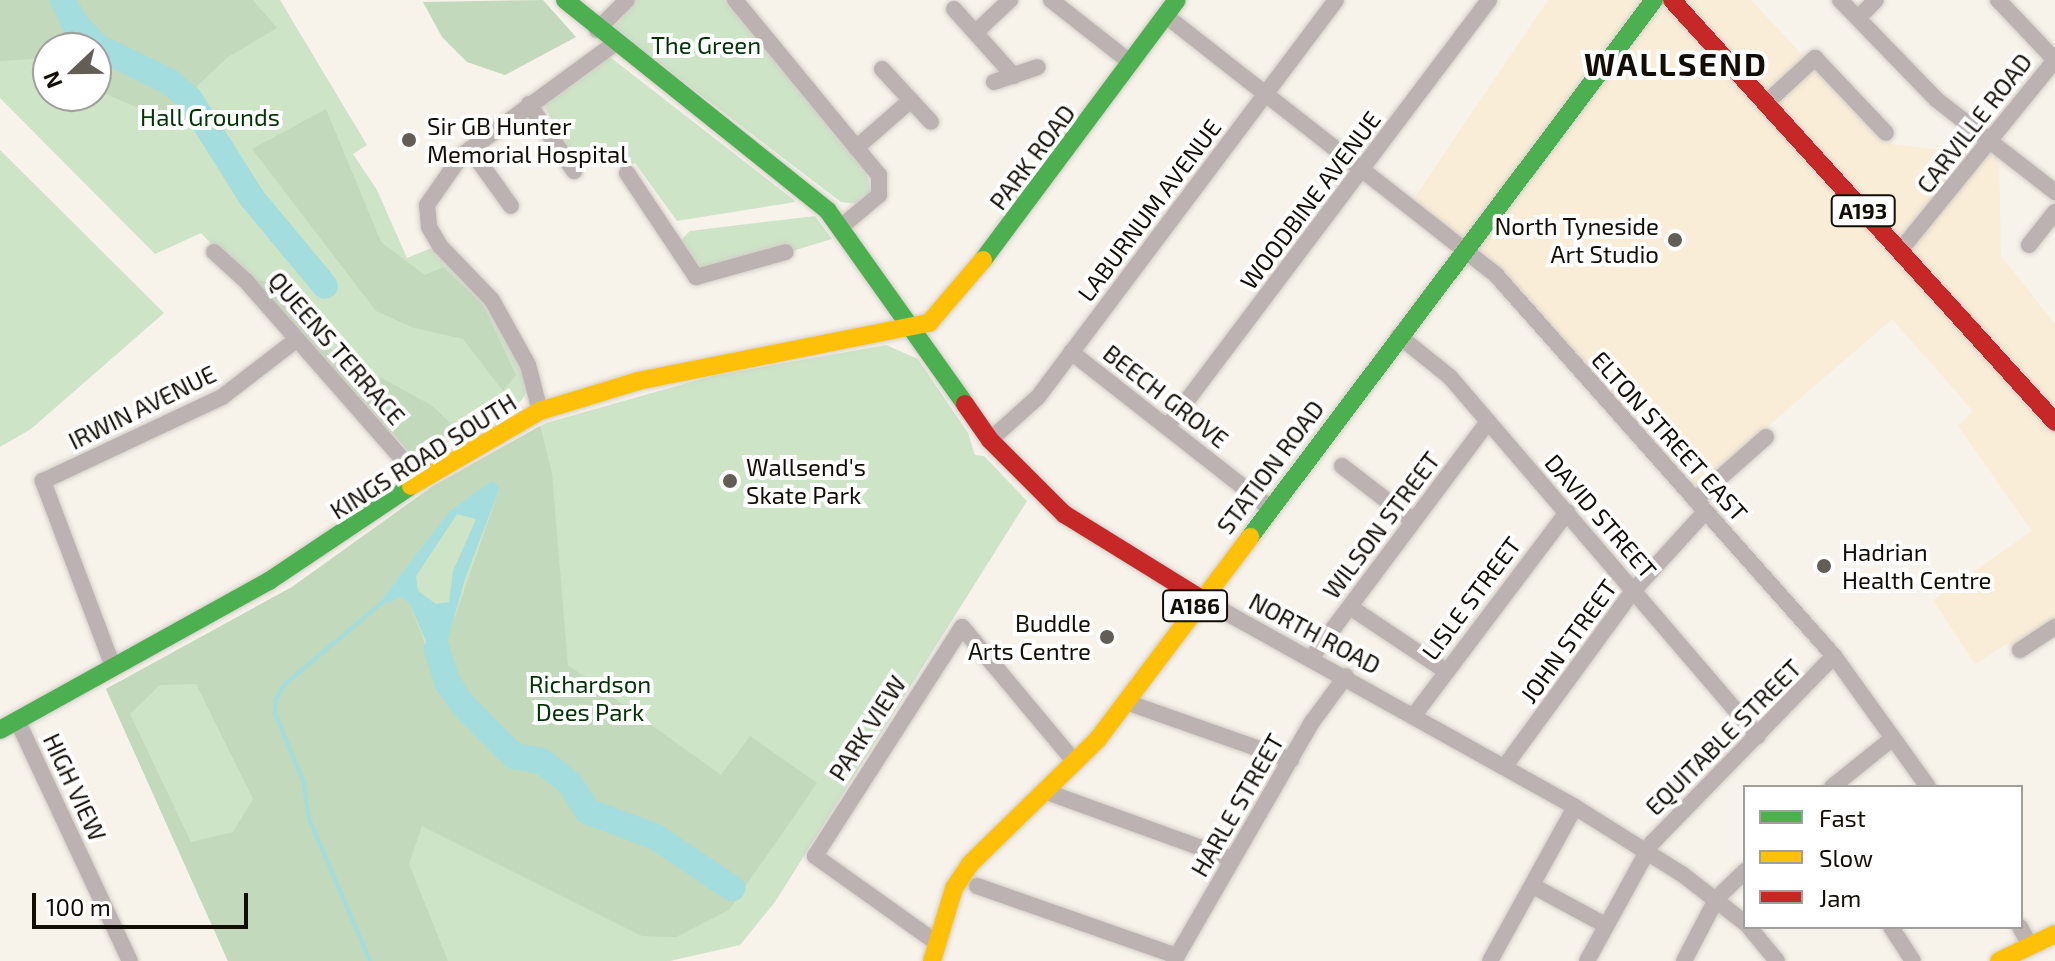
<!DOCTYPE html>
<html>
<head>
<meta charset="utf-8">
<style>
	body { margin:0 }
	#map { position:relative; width:2055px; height:961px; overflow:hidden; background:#f7f2ea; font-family:"Exo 2",sans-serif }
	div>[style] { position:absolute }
	.built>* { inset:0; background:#faedd7 }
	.green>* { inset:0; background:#cde4c7 }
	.forest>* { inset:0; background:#c2d9bb }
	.water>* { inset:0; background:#a3dddd }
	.stream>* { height:4px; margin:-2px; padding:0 2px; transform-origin:2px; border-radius:2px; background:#a3dddd }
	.river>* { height:26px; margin:-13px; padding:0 13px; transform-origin:13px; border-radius:13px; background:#a3dddd }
	.roads { filter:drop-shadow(0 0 2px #d2cdc6) drop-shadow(0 0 2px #d2cdc6) }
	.street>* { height:16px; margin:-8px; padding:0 8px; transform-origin:8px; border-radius:8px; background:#bcb2b2 }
	.fast>* { height:18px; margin:-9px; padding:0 9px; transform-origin:9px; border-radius:9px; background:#4caf50 }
	.slow>* { height:18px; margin:-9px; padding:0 9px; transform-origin:9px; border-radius:9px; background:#ffc107 }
	.jam>* { height:18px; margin:-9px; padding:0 9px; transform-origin:9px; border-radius:9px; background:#c62828 }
	.dots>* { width:22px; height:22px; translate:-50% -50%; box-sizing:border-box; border:4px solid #fff; border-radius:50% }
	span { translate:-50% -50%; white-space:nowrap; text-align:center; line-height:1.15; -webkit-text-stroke:8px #fff; paint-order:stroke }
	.shield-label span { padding:2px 6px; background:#fff; border:2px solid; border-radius:6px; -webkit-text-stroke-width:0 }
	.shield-label { font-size:22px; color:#130e05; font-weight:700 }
	.park-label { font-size:24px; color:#013405 }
	.street-label { font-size:24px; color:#130e05 }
	.poi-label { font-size:24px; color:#130e05 }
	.left { translate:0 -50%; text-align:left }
	.right { translate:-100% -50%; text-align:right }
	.district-label { font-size:32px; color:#130e05; font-weight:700; letter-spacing:2px }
	.legend { position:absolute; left:1743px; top:785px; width:280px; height:144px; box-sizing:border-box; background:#fff; border:2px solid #a19f9b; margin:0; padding:10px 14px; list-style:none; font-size:24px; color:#130e05 }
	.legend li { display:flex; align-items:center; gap:16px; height:40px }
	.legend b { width:40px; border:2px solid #a19f9b }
	.north { position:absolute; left:32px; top:32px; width:80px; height:80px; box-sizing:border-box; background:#fff; border:2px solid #a19f9b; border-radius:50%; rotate:248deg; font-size:22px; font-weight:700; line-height:32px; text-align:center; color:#130e05 }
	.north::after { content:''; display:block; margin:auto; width:28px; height:36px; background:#635e55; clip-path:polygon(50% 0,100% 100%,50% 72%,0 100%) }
	.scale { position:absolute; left:32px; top:893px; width:216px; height:36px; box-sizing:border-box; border:4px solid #130e05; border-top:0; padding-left:10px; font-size:24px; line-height:28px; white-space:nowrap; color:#130e05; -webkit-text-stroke:6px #fff; paint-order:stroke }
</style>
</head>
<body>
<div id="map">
	<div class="built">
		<i style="clip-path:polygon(1548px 0,1751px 0,1885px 143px,1999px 157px,2001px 256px,2055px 324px,2055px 617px,2013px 647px,2007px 644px,1975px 664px,1933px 600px,2032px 531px,1958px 426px,1973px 411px,1892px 319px,1698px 487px,1488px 257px,1413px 200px)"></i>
	</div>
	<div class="green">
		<i style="clip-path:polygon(evenodd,0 0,280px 0,367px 145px,353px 154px,377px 190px,407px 258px,431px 248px,486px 300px,524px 369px,528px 390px,521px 401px,423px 456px,410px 453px,201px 233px,155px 254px,0 98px,0 0,48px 48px,96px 48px,96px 96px,48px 96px,48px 48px)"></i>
		<i style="clip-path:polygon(636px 0,728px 0,867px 170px,870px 193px,858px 204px,841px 202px,613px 28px)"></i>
		<i style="clip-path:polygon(610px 57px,794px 200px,795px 202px,677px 221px,635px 163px,622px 168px,616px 160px,591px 164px,575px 160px,543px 104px)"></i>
		<i style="clip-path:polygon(0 150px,164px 313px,31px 429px,0 447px)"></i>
		<i style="clip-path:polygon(815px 216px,832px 239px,789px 252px,702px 268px,679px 242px,690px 231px)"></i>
		<i style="clip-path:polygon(886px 345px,918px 359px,968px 433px,975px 455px,984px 456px,1027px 501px,775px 902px,740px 945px,670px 961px,228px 961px,106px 689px,292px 587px,433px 486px,546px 423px,712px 376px)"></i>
	</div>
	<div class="forest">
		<i style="clip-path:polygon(0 0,253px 0,277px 28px,228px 57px,196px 87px,183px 127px,96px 90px,96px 48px,48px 48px,48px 58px,0 61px)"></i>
		<i style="clip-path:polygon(543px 0,576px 37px,505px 75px,467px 62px,442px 37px,423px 2px)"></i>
		<i style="clip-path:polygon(326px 109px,381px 242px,425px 275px,443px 267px,483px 305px,516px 375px,503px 391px,463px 339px,414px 328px,376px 311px,252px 149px)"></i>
		<i style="clip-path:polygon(253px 279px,267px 282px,351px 370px,367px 370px,431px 405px,462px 434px,423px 456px,410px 453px)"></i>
		<i style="clip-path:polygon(evenodd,540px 426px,552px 473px,568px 665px,721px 775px,750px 736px,817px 783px,729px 910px,676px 937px,642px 936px,422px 826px,409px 864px,448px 961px,228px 961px,106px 689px,292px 587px,433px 486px,540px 426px,492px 481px,500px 487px,450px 631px,445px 650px,448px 675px,435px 671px,411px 606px,401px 596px,383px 598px,450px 512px,492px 481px,540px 426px,196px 684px,253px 799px,233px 832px,191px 842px,130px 714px,160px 685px,196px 684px)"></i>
	</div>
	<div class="water">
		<i style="clip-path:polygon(evenodd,492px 481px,500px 487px,465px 579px,445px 650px,448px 683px,443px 682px,411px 606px,401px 596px,388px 604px,383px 598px,450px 511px,492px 481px,457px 514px,476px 519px,453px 571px,449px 602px,436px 604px,418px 591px,416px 576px,457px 514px)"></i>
	</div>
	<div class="stream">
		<i style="left:370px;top:961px;width:155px;rotate:-113.2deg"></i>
		<i style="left:309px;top:819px;width:36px;rotate:-98deg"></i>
		<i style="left:304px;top:783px;width:76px;rotate:-112.5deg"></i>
		<i style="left:275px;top:713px;width:14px;rotate:-86deg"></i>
		<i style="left:276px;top:699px;width:17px;rotate:-59deg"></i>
		<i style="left:285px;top:684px;width:136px;rotate:-39.9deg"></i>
	</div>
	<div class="river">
		<i style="left:63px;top:0;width:25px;rotate:63deg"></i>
		<i style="left:74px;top:22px;width:33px;rotate:47deg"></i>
		<i style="left:96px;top:46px;width:82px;rotate:25.9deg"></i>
		<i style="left:170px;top:82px;width:25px;rotate:40deg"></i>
		<i style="left:189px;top:98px;width:118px;rotate:57.8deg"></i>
		<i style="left:252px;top:198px;width:114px;rotate:50.3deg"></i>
		<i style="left:437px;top:650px;width:35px;rotate:72deg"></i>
		<i style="left:448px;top:683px;width:25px;rotate:56deg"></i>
		<i style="left:462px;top:704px;width:74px;rotate:45deg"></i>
		<i style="left:514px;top:756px;width:28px;rotate:10deg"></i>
		<i style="left:542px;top:761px;width:34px;rotate:38deg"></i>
		<i style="left:569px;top:782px;width:34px;rotate:58deg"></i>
		<i style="left:587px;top:811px;width:74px;rotate:20.6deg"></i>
		<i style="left:656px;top:837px;width:92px;rotate:33.9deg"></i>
	</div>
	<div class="roads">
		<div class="street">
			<i style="left:735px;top:0;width:227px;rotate:50.6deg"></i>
			<i style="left:879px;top:175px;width:20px;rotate:90deg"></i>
			<i style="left:879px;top:195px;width:50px;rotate:139.9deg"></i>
			<i style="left:1051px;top:0;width:102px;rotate:38.2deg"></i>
			<i style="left:1840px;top:0;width:139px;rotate:45.9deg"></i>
			<i style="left:1937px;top:100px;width:150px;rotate:37.9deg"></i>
			<i style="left:954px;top:9px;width:90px;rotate:48.2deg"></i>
			<i style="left:1166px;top:16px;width:420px;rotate:38.1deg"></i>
			<i style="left:1496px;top:275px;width:509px;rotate:48.42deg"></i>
			<i style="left:1834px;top:656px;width:161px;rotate:54.3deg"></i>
			<i style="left:1858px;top:18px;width:25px;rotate:-45deg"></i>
			<i style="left:597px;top:30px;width:42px;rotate:-45deg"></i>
			<i style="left:976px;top:32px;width:47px;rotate:-43.3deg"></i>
			<i style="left:882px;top:69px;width:72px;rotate:47.2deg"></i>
			<i style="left:994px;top:82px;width:46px;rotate:-18.8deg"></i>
			<i style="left:1766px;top:103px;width:67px;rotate:-42.6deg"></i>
			<i style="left:1815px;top:58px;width:103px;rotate:46.6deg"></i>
			<i style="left:529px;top:104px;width:81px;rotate:56.1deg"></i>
			<i style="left:856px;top:148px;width:73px;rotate:-41.1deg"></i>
			<i style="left:470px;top:149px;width:70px;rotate:54.3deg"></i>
			<i style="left:627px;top:173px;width:125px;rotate:56.4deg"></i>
			<i style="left:696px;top:277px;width:93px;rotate:-15.5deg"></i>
			<i style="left:2029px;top:245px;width:42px;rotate:-51.8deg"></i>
			<i style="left:214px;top:252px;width:43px;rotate:42.2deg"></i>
			<i style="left:246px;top:281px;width:265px;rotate:48.7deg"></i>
			<i style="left:1899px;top:252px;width:247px;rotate:-50.9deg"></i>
			<i style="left:2055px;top:60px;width:83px;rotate:-133.5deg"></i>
			<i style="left:1399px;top:336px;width:65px;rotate:38.8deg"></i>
			<i style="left:1450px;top:377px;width:473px;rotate:49.4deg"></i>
			<i style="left:1071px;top:352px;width:253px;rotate:38.1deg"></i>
			<i style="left:540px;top:411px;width:48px;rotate:-104.6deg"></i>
			<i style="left:528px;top:365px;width:74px;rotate:-119deg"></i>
			<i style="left:492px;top:300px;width:75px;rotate:-133.9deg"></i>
			<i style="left:440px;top:246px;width:22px;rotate:-120deg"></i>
			<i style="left:429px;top:227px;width:22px;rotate:-95deg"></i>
			<i style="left:427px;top:205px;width:60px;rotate:-55.2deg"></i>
			<i style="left:461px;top:156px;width:190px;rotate:-36.2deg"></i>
			<i style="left:1167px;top:427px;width:535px;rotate:-52.98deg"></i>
			<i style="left:990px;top:440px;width:64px;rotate:-41.9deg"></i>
			<i style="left:1038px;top:397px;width:496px;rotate:-53.1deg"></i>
			<i style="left:1342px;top:466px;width:88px;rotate:37.6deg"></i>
			<i style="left:1695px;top:500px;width:95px;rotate:-41.6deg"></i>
			<i style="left:1200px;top:598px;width:429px;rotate:29.1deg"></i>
			<i style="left:1575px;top:807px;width:126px;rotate:32.1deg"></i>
			<i style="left:1682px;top:874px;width:80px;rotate:37.9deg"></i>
			<i style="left:1350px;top:607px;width:115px;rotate:33.7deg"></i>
			<i style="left:2020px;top:650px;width:42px;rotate:-33.3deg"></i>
			<i style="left:1312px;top:657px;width:294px;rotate:-53.2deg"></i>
			<i style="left:112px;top:664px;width:196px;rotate:-110.7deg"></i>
			<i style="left:43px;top:481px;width:198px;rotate:-25.1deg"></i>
			<i style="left:222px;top:397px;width:93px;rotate:-37.6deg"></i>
			<i style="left:1126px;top:702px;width:175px;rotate:19.4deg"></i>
			<i style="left:1415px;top:714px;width:253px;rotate:-53deg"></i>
			<i style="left:17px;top:720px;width:266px;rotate:64.9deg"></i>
			<i style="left:1505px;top:766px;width:218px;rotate:-53.8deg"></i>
			<i style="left:1634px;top:590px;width:105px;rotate:-47.7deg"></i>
			<i style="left:1832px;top:787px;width:78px;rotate:-38.8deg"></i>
			<i style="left:1044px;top:791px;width:200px;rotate:19.9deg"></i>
			<i style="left:977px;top:886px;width:212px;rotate:19.3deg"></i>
			<i style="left:1533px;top:886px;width:82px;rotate:28.4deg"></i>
			<i style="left:1749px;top:927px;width:44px;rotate:50.5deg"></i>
			<i style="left:1891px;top:927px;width:40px;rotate:57.1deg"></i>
			<i style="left:2020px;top:927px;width:21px;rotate:62deg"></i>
			<i style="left:937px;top:943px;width:150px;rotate:-144.5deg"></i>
			<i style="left:815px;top:856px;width:272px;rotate:-57.3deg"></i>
			<i style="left:962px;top:627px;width:176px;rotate:50.1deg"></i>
			<i style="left:1174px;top:961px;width:276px;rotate:-60deg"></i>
			<i style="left:1312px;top:722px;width:57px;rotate:-53.5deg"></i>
			<i style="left:1490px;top:961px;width:176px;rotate:-61.1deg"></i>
			<i style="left:1587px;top:961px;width:135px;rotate:-61.2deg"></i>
			<i style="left:1652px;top:843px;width:261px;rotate:-45.8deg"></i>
			<i style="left:1684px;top:961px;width:71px;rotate:-62.4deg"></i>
			<i style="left:1717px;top:898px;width:39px;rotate:-44deg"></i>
		</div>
		<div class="fast">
			<i style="left:565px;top:0;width:337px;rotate:38.7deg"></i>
			<i style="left:828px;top:211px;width:237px;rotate:54.6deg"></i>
			<i style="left:983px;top:260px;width:324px;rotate:-53.3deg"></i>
			<i style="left:1250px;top:537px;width:672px;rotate:-53.04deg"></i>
			<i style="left:0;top:730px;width:308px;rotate:-29deg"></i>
			<i style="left:269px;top:581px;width:171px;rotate:-33.8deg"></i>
		</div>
		<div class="slow">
			<i style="left:411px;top:486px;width:149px;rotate:-30.2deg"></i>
			<i style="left:540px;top:411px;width:102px;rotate:-17deg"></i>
			<i style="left:638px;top:381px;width:297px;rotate:-11.3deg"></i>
			<i style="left:929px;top:323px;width:83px;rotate:-49.4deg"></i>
			<i style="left:932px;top:961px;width:76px;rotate:-73.2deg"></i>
			<i style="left:954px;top:888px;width:29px;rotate:-56deg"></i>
			<i style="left:970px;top:864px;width:179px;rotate:-44.3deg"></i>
			<i style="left:1098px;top:739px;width:253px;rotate:-53deg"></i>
			<i style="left:1999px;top:961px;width:62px;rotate:-25.7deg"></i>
		</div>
		<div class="jam">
			<i style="left:1672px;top:0;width:570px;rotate:47.77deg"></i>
			<i style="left:965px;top:404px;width:44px;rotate:55.2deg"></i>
			<i style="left:990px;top:440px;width:105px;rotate:45deg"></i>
			<i style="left:1064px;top:514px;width:160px;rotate:31.7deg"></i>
		</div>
	</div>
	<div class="dots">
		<i style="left:409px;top:140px;background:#635e55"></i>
		<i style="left:1675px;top:240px;background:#635e55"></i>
		<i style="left:730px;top:481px;background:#635e55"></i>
		<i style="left:1824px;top:566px;background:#635e55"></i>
		<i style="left:1107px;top:637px;background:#635e55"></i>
	</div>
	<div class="shield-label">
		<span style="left:1863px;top:211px">A193</span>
		<span style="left:1195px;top:606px">A186</span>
	</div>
	<div class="park-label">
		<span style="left:706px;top:45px">The Green</span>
		<span style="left:210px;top:117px">Hall Grounds</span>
		<span style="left:590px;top:698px">Richardson<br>Dees Park</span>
	</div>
	<div class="street-label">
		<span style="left:1974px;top:123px;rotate:-52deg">CARVILLE ROAD</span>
		<span style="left:1032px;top:157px;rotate:-53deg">PARK ROAD</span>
		<span style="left:1310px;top:200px;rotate:-53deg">WOODBINE AVENUE</span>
		<span style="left:1149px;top:210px;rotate:-53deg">LABURNUM AVENUE</span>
		<span style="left:337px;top:348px;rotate:49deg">QUEENS TERRACE</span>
		<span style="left:1166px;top:396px;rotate:38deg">BEECH GROVE</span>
		<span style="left:142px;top:407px;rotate:-26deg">IRWIN AVENUE</span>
		<span style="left:1670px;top:436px;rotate:48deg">ELTON STREET EAST</span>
		<span style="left:423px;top:456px;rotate:-32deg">KINGS ROAD SOUTH</span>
		<span style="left:1270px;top:467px;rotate:-53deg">STATION ROAD</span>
		<span style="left:1601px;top:516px;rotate:49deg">DAVID STREET</span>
		<span style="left:1381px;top:525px;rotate:-53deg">WILSON STREET</span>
		<span style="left:1471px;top:598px;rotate:-53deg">LISLE STREET</span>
		<span style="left:1315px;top:633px;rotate:28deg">NORTH ROAD</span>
		<span style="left:1568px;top:641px;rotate:-54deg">JOHN STREET</span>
		<span style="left:867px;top:728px;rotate:-57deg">PARK VIEW</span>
		<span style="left:1723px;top:737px;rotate:-45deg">EQUITABLE STREET</span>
		<span style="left:75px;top:787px;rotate:65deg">HIGH VIEW</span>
		<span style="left:1237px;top:805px;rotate:-60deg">HARLE STREET</span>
	</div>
	<div class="poi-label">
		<span class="left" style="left:427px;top:140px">Sir GB Hunter<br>Memorial Hospital</span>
		<span class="right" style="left:1659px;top:240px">North Tyneside<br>Art Studio</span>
		<span class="left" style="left:746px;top:481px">Wallsend's<br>Skate Park</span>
		<span class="left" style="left:1842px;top:566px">Hadrian<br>Health Centre</span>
		<span class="right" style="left:1091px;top:637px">Buddle<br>Arts Centre</span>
	</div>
	<div class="district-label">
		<span style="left:1676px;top:63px">WALLSEND</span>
	</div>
	<ul class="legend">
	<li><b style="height:10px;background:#4caf50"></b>Fast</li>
	<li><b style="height:10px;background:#ffc107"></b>Slow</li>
	<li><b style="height:10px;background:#c62828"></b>Jam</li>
	</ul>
	<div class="north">N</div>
	<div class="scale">100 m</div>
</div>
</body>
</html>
